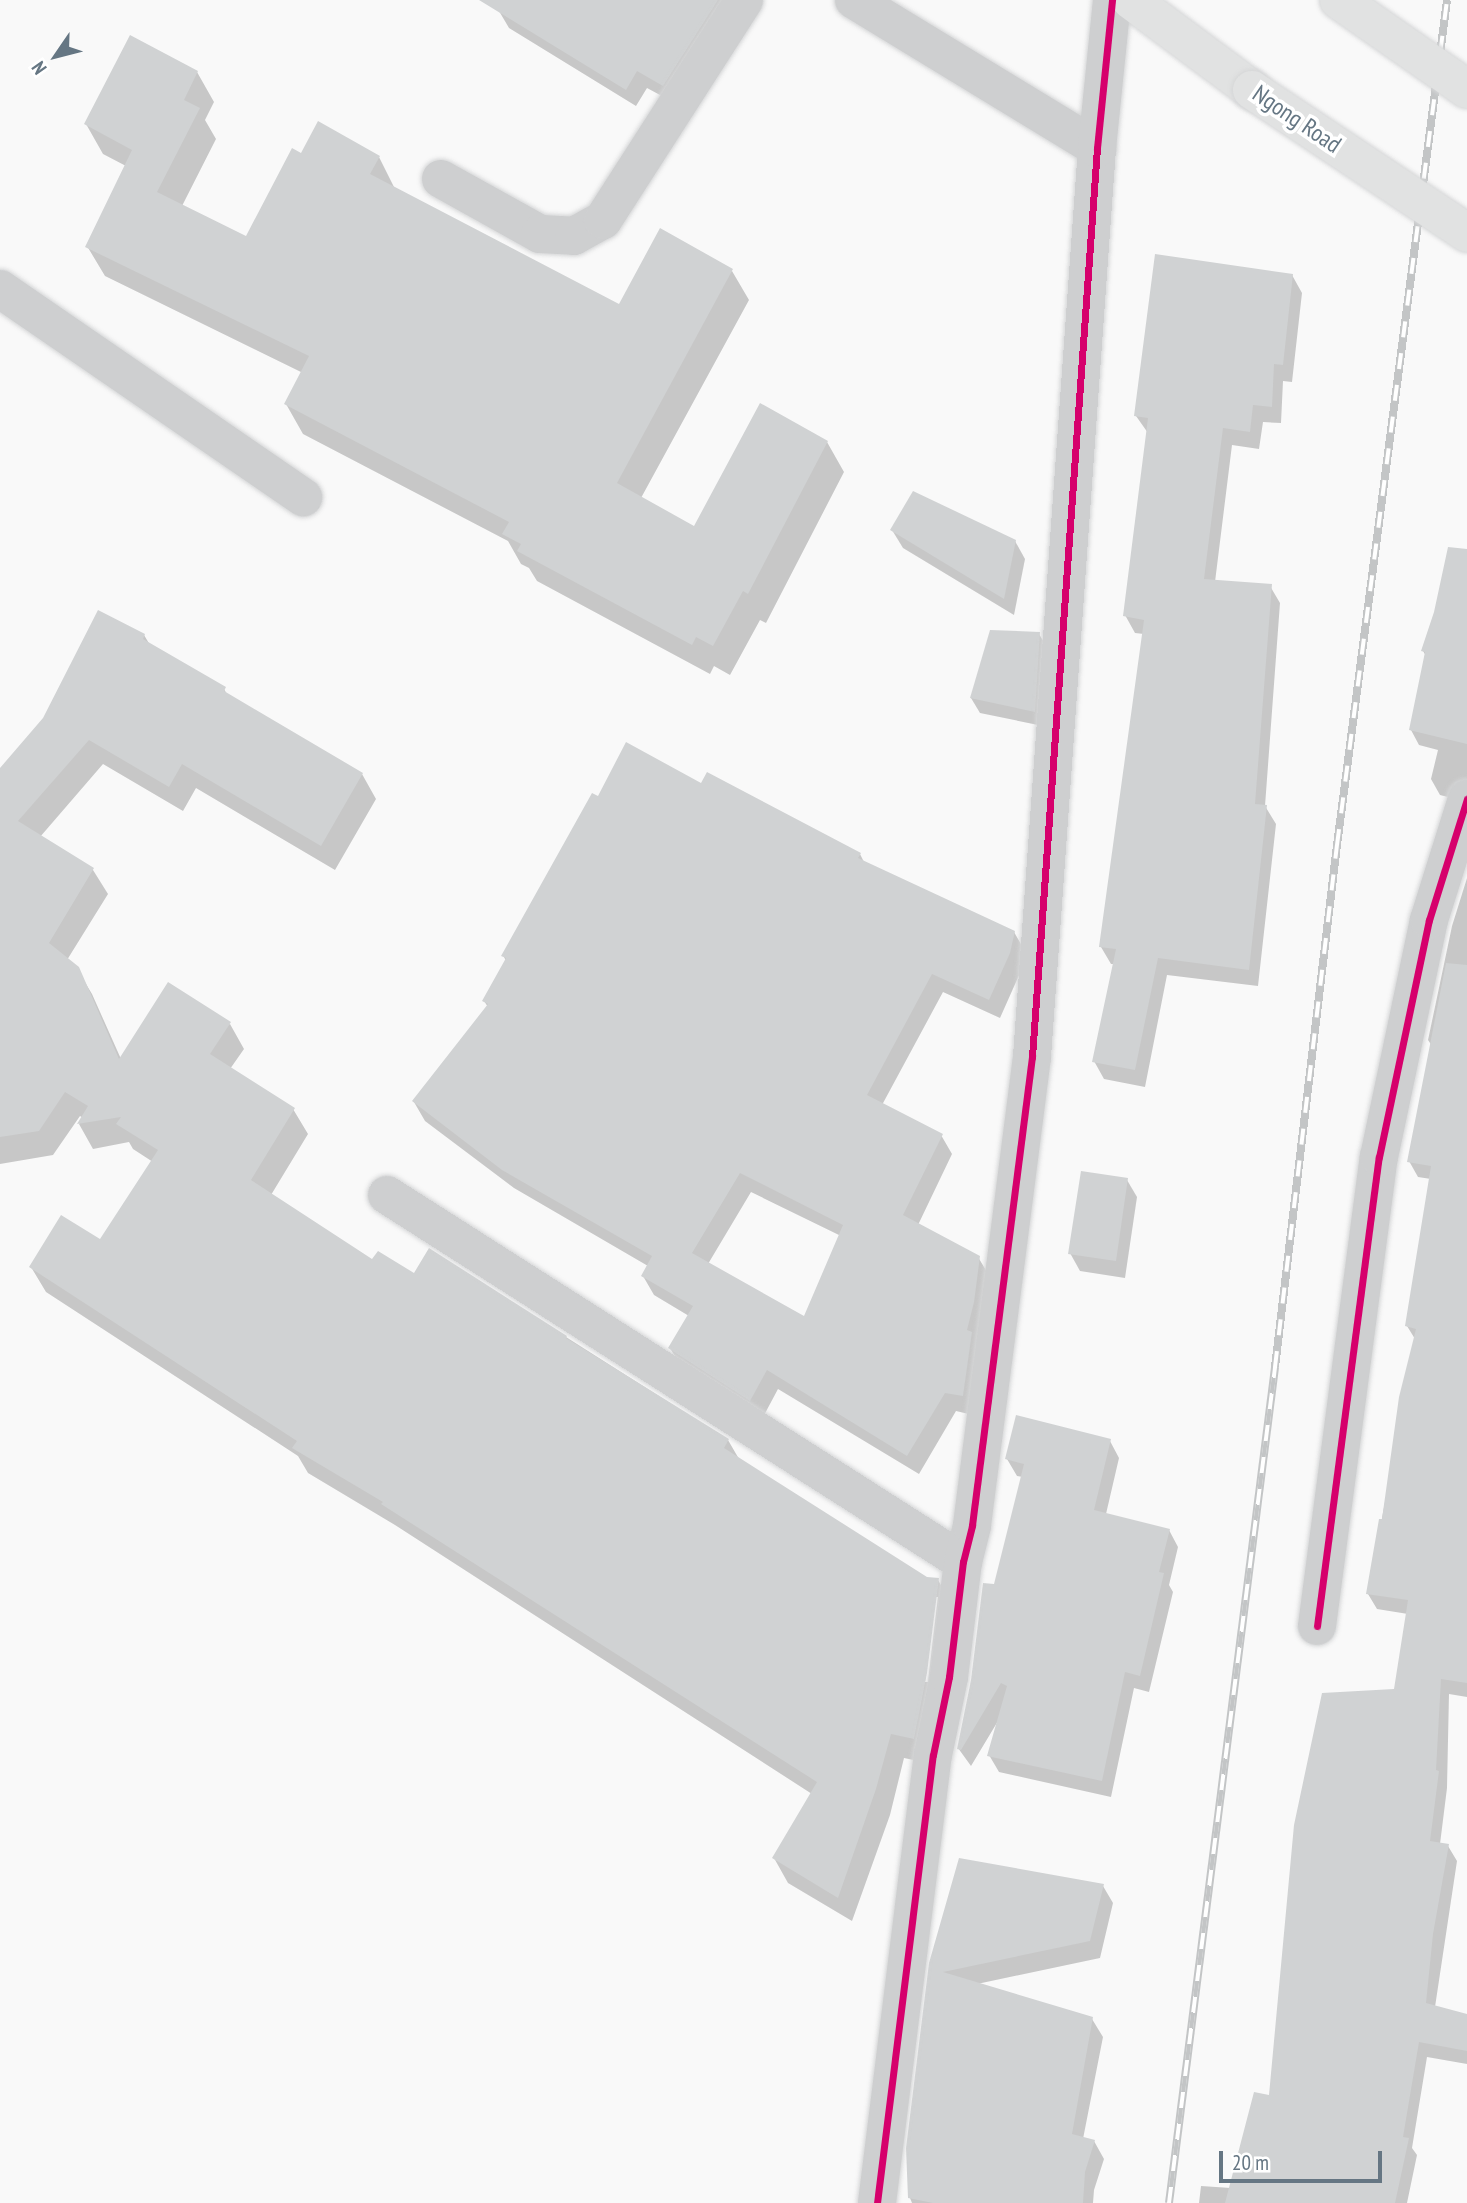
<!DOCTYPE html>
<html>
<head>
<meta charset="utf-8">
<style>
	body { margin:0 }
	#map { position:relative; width:1467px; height:2203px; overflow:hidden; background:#f9f9f9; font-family:"PT Sans Narrow",sans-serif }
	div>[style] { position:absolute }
	.shadow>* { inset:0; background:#0003 }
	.building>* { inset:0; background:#d0d2d3 }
	.roads { filter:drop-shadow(0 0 2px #d5d6d7) drop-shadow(0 0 2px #d5d6d7) }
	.minor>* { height:38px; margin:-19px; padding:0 19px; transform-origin:19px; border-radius:19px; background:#cecfd0 }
	.major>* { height:38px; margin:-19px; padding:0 19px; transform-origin:19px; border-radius:19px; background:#e1e2e2 }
	.rail>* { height:8px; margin-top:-4px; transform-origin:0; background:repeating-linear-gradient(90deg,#fff 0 16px,#c3c5c6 0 32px); box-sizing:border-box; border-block:2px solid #c3c5c6 }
	.bridges { filter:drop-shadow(0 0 2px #d5d6d7) drop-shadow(0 0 2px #d5d6d7) }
	.major-bridge>* { height:38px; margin:-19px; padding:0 19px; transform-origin:19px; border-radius:19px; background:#e1e2e2 }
	.cycleway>* { height:7px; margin:-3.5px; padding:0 3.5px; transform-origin:3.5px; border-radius:3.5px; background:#d6006c }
	span { translate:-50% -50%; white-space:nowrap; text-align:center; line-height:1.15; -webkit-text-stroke:7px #fff; paint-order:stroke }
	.street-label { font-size:24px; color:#657683 }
	.north { position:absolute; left:21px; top:21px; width:70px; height:70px; -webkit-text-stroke:5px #fff; paint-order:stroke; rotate:235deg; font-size:19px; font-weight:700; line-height:28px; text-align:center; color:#657683 }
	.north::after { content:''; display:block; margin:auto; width:24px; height:32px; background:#657683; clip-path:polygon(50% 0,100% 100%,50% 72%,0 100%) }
	.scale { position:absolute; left:1219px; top:2151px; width:163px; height:32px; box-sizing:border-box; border:4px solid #657683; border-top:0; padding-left:9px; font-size:21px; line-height:24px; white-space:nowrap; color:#657683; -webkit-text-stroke:5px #fff; paint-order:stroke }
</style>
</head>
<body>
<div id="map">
	<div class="shadow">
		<i style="clip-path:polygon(504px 0,737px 0,673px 102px,647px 88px,636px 106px,509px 28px,499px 11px)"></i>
		<i style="clip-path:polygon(197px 72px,214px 102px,205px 120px,216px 139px,182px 206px,247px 238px,301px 155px,379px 157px,395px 189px,619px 306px,732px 271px,749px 300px,641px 498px,695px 528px,827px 442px,844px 472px,766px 623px,760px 620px,730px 675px,714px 666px,710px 674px,537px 581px,529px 568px,521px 564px,508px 541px,303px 434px,286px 404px,303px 373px,105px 276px,87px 246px,126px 166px,103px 154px,86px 124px)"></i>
		<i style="clip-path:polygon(1292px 275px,1302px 293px,1292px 382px,1283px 381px,1281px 423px,1263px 422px,1259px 449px,1232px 445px,1215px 582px,1270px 586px,1280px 603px,1265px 806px,1276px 824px,1258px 986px,1167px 975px,1145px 1087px,1104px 1079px,1094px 1061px,1115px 964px,1111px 964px,1101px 947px,1144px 634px,1135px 633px,1125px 615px,1148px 433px,1136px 416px)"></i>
		<i style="clip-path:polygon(892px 530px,1015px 541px,1025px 559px,1014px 615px,903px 548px)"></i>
		<i style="clip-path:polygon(1467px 578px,1467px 795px,1460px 800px,1440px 795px,1431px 779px,1438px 750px,1419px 745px,1411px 730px,1426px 656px,1423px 651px)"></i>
		<i style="clip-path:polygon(1039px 634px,1048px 649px,1043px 726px,980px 713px,971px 698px)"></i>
		<i style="clip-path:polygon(evenodd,144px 635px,150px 645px,224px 689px,228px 696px,362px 774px,376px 799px,335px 870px,196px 788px,183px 811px,103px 764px,40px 837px,93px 870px,108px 894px,67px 960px,77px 969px,92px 994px,121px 1059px,230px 1024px,244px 1049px,230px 1069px,293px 1109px,308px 1134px,271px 1195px,373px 1262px,566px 1337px,728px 1440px,739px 1459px,927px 1578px,938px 1580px,952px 1605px,928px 1763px,904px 1758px,890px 1815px,852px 1921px,788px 1883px,774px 1858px,812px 1794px,395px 1525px,308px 1473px,298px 1456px,46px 1292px,31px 1267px,101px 1242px,153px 1162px,133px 1149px,129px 1142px,93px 1149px,79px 1124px,83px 1118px,80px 1116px,53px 1155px,0 1164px,0 770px,144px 635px,935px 1597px,938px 1597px,928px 1682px,925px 1682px,935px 1597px)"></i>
		<i style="clip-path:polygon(evenodd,702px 786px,860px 854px,864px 862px,1014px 932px,1025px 951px,1020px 973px,1000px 1018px,943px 992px,882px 1105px,941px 1135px,952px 1154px,918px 1225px,978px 1257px,990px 1277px,973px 1415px,956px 1411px,919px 1474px,778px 1389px,762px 1419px,682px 1368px,670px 1348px,689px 1316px,654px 1295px,643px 1276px,648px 1266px,514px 1188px,425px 1121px,414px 1102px,488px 1007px,484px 1001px,506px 961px,503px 955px,599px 798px,702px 786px,751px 1192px,841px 1236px,805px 1319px,708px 1264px,751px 1192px)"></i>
		<i style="clip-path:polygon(1467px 878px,1467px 1697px,1449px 1694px,1447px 1788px,1440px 1844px,1448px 1846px,1457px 1861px,1435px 2007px,1467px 2016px,1467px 2064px,1427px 2057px,1412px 2148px,1417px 2155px,1407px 2203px,1199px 2203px,1201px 2186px,1231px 2188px,1271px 2098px,1396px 1691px,1408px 1614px,1377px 1609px,1368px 1594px,1415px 1339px,1407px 1326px,1431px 1179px,1418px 1177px,1409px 1161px,1432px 1046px,1428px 1040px,1452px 926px)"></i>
		<i style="clip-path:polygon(1127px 1180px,1137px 1197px,1125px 1278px,1080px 1271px,1070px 1253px)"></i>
		<i style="clip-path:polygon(1110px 1441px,1119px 1458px,1106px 1514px,1169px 1530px,1178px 1547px,1169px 1585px,1173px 1592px,1149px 1692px,1134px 1688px,1111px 1797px,999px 1772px,989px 1755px,998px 1721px,971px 1766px,958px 1748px,1023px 1477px,1017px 1476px,1007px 1459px)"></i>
		<i style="clip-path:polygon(1103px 1886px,1113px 1903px,1100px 1958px,977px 1984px,1092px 2019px,1103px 2037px,1083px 2139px,1094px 2141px,1104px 2159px,1094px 2190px,1093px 2203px,912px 2203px,910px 2198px,931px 1964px)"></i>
	</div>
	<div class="building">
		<i style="clip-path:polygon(479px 0,718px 0,663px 86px,637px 71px,626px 90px)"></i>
		<i style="clip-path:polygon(130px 35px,198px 71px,184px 100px,200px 108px,157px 192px,246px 236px,292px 148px,301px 153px,318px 121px,380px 156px,370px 174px,619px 304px,660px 228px,733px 269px,617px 483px,694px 526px,760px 403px,828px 441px,748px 594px,743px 591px,713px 646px,696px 637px,692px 645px,517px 551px,521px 544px,502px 534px,509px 522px,284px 404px,309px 356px,85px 247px,132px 150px,84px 124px)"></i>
		<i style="clip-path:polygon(1155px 254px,1293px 274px,1283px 365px,1274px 364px,1272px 407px,1253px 405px,1250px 432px,1223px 428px,1204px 579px,1272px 584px,1255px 804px,1267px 805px,1249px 970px,1158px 958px,1135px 1070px,1092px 1062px,1116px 949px,1099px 947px,1144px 620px,1123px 616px,1148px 418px,1134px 416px)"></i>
		<i style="clip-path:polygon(913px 491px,1016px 540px,1004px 599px,890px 530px)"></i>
		<i style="clip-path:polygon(1448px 547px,1467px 549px,1467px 744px,1409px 730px,1425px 652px,1421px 651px,1434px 612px)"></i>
		<i style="clip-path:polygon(98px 610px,145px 634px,143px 639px,226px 687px,224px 691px,363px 773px,321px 846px,182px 764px,169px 787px,89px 740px,18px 821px,94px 868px,49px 943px,79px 967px,119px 1059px,168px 982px,231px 1022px,210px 1054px,295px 1108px,251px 1180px,372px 1259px,378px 1251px,414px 1273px,429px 1248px,567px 1336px,566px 1338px,729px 1439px,724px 1448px,927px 1577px,939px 1578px,927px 1673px,914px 1739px,891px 1734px,876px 1789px,838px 1898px,772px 1858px,817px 1782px,381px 1504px,383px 1502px,292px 1448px,297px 1441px,29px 1267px,61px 1215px,100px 1239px,158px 1150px,116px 1124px,121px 1117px,77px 1124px,88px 1106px,65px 1092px,39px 1131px,0 1137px,0 768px,43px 718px)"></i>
		<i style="clip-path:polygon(990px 630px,1040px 632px,1035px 712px,970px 698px)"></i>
		<i style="clip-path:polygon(evenodd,626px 742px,701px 783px,707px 772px,861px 853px,858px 858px,1015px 931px,1010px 953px,989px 1000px,932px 974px,867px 1095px,943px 1134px,903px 1215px,980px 1256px,974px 1302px,967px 1330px,972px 1332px,963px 1396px,945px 1393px,907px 1456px,767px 1370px,750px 1401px,668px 1348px,693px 1306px,641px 1276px,652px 1256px,502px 1170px,412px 1101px,488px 1004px,482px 1001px,506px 958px,501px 956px,592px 793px,598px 796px,626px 742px,740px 1173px,843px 1225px,804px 1316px,692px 1253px,740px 1173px)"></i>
		<i style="clip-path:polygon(1446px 963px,1467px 965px,1467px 1683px,1441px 1679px,1436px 1770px,1439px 1771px,1430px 1841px,1449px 1844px,1433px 1934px,1426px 2003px,1467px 2014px,1467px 2051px,1419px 2042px,1403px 2137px,1409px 2138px,1395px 2203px,1225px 2203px,1254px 2092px,1269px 2095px,1294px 1825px,1322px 1693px,1394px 1689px,1408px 1600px,1366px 1594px,1379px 1519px,1382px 1519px,1399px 1397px,1416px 1329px,1405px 1326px,1431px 1166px,1407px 1162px)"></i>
		<i style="clip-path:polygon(1081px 1171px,1128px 1178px,1116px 1261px,1068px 1254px)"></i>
		<i style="clip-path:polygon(1016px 1415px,1111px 1439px,1094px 1510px,1170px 1529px,1159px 1572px,1164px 1573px,1140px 1676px,1125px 1672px,1102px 1781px,987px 1756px,1007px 1686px,1001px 1683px,961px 1750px,957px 1749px,971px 1680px,983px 1583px,994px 1584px,1024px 1464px,1005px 1459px)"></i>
		<i style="clip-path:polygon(959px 1858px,1104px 1884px,1090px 1941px,943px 1972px,1093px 2017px,1072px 2134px,1095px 2140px,1085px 2172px,1083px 2203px,933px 2203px,908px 2198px,906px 2148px,929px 1963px)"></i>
	</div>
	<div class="roads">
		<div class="minor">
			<i style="left:854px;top:0;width:285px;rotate:31.3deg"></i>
			<i style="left:441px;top:179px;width:113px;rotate:29.1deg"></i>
			<i style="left:540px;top:234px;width:34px;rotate:3deg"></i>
			<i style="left:574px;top:236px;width:33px;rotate:-29deg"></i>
			<i style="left:603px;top:220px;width:261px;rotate:-57.3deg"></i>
			<i style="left:0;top:289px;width:368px;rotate:34.5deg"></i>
			<i style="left:387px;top:1195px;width:683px;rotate:32.5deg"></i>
			<i style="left:1317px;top:1626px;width:473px;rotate:-82.5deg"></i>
			<i style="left:1379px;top:1157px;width:242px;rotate:-78.1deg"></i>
			<i style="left:1429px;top:920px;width:127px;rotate:-72.6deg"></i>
			<i style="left:877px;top:2203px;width:451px;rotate:-82.9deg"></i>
			<i style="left:933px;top:1755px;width:80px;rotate:-78.4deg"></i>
			<i style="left:949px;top:1677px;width:116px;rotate:-83.1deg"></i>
			<i style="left:963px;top:1562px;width:38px;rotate:-76deg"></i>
			<i style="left:972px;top:1525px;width:472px;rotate:-82.7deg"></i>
			<i style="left:1032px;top:1057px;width:911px;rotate:-85.91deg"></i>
			<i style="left:1097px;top:148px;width:149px;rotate:-84.2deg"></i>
		</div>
		<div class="major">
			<i style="left:1131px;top:0;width:151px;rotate:36.6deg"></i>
		</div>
	</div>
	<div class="rail">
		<i style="left:1169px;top:2203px;width:843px;rotate:-82.77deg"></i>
		<i style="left:1275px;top:1367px;width:526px;rotate:-83.23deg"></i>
		<i style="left:1337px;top:845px;width:852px;rotate:-82.58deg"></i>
	</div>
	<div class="bridges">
		<div class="major-bridge">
			<i style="left:1339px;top:0;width:156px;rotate:34.8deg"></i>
			<i style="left:1252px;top:90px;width:258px;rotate:33.6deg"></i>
		</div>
	</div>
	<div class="cycleway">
		<i style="left:1317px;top:1626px;width:473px;rotate:-82.5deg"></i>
		<i style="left:1379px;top:1157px;width:242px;rotate:-78.1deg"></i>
		<i style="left:1429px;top:920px;width:127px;rotate:-72.6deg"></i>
		<i style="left:877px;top:2203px;width:451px;rotate:-82.9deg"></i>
		<i style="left:933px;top:1755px;width:80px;rotate:-78.4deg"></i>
		<i style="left:949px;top:1677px;width:116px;rotate:-83.1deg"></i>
		<i style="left:963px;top:1562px;width:38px;rotate:-76deg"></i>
		<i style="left:972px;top:1525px;width:472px;rotate:-82.7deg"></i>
		<i style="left:1032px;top:1057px;width:911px;rotate:-85.91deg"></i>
		<i style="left:1097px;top:148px;width:149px;rotate:-84.2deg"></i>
	</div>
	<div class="street-label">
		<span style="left:1297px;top:119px;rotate:34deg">Ngong Road</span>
	</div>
	<div class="north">N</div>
	<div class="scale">20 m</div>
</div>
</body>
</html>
